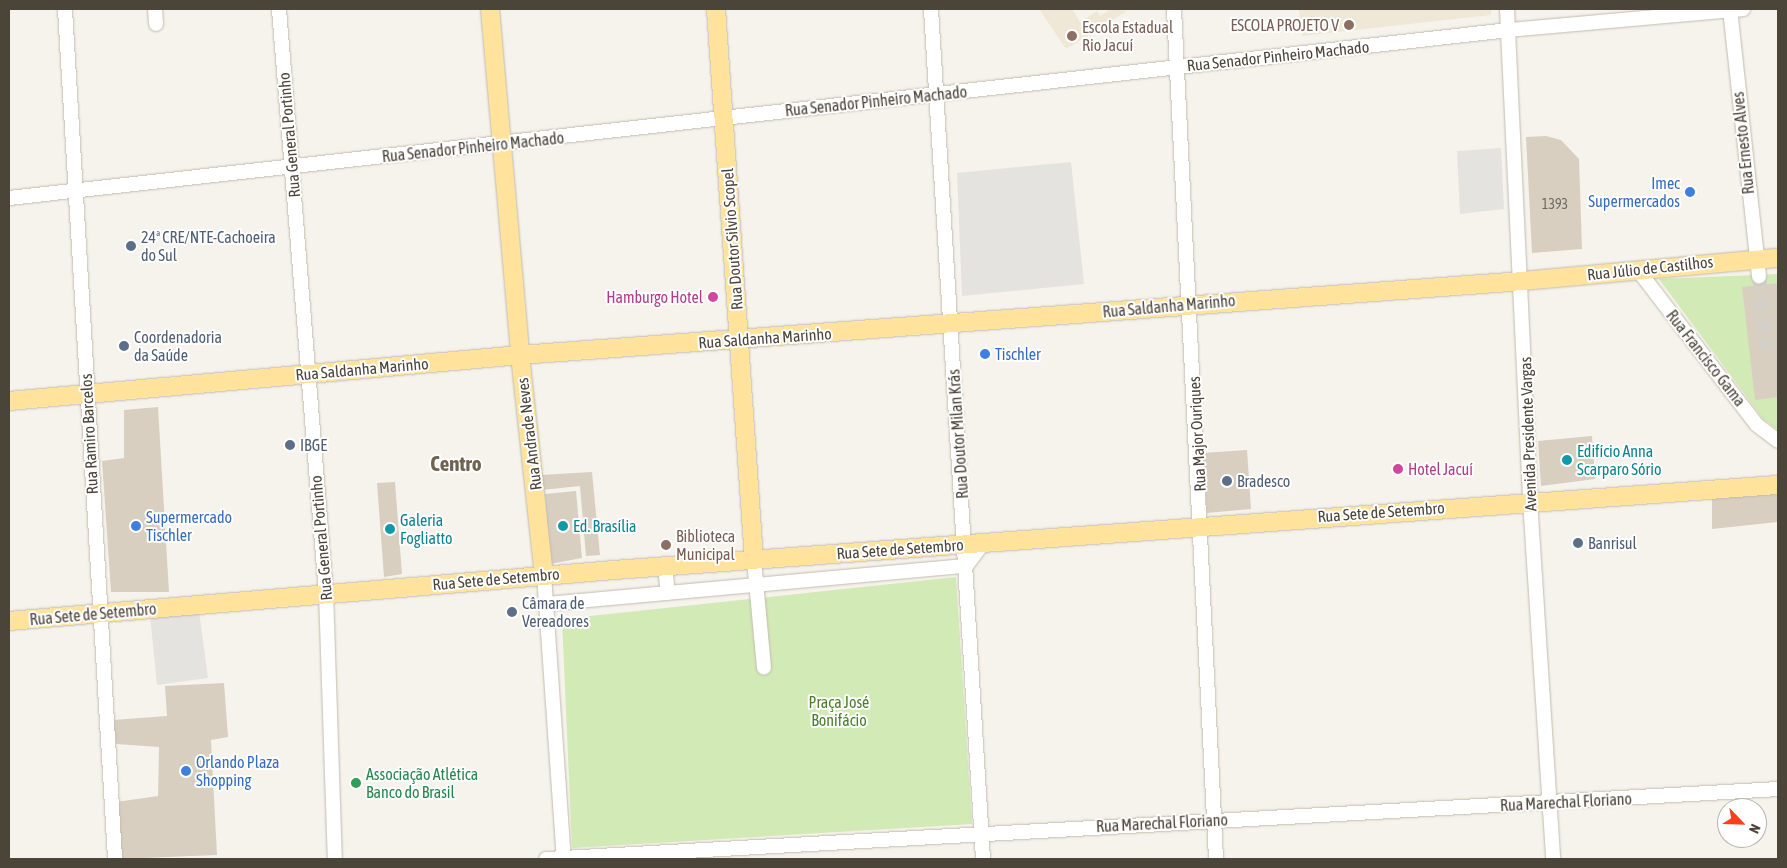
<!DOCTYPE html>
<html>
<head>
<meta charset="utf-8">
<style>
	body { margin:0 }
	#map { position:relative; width:1787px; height:868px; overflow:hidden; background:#f6f3ec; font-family:"Asap Condensed",sans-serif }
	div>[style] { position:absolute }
	.education>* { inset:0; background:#efe8d6 }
	.green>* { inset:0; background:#d2eab5 }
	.parking>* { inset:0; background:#e5e3e0 }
	.building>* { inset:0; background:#d8cfc1 }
	.minor-tunnel>* { height:14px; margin-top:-7px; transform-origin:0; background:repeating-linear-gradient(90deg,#d4d0c8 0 14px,transparent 0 21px) }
	.roads { filter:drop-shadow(0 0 1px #c2bbae) drop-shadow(0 0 1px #c2bbae) }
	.minor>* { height:14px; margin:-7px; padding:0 7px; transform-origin:7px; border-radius:7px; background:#fff }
	.major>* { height:18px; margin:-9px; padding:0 9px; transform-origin:9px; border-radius:9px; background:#ffe39c }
	.dots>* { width:14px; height:14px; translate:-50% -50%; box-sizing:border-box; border:2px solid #fff; border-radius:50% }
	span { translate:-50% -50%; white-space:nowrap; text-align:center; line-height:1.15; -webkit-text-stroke:4px #fff; paint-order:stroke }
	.number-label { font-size:14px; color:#6e675b }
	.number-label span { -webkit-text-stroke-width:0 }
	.education-label { font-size:16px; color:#785e54 }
	.right { translate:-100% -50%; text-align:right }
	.left { translate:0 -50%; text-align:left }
	.street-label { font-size:16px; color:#4b4439 }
	.shop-label { font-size:16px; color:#366cbe }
	.service-label { font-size:16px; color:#4e5e75 }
	.hotel-label { font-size:16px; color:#b23c85 }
	.culture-label { font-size:16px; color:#0d838f }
	.park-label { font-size:16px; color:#4a7f2a }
	.leisure-label { font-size:16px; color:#27864d }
	.district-label { font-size:21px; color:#6e6250; font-weight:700 }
	.frame { position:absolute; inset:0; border:10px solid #4b4439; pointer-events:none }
	.north { position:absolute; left:1717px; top:798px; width:50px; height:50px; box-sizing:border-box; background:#fff; border:1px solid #b7b4b0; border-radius:50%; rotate:114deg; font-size:14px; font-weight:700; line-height:20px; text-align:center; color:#4b4439 }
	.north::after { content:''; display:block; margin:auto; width:18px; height:22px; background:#fc3f1d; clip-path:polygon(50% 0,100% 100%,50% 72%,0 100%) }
</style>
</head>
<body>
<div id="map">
	<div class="education">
		<i style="clip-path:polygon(1039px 9px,1072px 9px,1080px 22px,1097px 11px,1100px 16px,1111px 9px,1127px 11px,1066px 49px)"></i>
		<i style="clip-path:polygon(1299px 9px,1491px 9px,1491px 15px,1302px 36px)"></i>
	</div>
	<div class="green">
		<i style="clip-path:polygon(1778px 274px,1778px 430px,1763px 419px,1659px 279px)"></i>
		<i style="clip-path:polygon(956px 577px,972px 824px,572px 848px,562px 619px)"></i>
	</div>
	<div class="parking">
		<i style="clip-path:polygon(1501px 148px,1504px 209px,1460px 214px,1457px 151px)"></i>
		<i style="clip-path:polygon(1071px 162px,1084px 284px,962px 296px,957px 173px)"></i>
		<i style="clip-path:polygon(199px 611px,208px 678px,157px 685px,150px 616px)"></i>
	</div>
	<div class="building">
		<i style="clip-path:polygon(1546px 136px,1561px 140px,1579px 159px,1582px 249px,1532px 253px,1526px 137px)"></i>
		<i style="clip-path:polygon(1778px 283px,1778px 397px,1755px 400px,1742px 287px)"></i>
		<i style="clip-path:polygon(158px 407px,169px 592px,111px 592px,102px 461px,124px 458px,124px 410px)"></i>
		<i style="clip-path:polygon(1592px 436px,1595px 479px,1541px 486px,1538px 441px)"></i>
		<i style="clip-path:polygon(1247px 450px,1251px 509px,1207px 513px,1203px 453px)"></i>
		<i style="clip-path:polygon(592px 472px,600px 555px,586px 556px,580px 486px,542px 490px,540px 475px)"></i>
		<i style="clip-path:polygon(395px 482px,402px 574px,384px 577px,377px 483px)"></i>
		<i style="clip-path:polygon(576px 491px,582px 558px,550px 564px,545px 494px)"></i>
		<i style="clip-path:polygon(1778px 491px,1778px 522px,1712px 529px,1712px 495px)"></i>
		<i style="clip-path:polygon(224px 683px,228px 737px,211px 740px,217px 855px,118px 859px,116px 802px,158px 796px,159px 747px,116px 744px,113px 720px,167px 716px,165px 686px)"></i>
	</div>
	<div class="minor-tunnel">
		<i style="left:1759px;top:276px;width:74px;rotate:83.8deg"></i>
	</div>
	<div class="roads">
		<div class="minor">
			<i style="left:65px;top:9px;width:851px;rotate:86.63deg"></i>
			<i style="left:155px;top:9px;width:15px;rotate:86deg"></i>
			<i style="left:279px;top:9px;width:586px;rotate:85.4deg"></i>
			<i style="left:326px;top:593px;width:266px;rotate:88.1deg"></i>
			<i style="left:931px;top:9px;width:852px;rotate:86.5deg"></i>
			<i style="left:1174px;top:9px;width:851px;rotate:87.17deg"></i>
			<i style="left:1507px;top:9px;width:492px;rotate:87.3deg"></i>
			<i style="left:1530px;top:500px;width:360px;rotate:86.3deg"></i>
			<i style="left:1730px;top:9px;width:269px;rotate:83.8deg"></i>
			<i style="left:9px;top:198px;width:1509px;rotate:-6.39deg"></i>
			<i style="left:1509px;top:30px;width:235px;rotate:-5.1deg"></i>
			<i style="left:1638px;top:270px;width:195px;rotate:52.5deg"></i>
			<i style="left:1757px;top:425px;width:26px;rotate:37deg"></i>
			<i style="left:754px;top:560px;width:108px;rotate:84.7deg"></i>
			<i style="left:665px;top:566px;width:27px;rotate:84deg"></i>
			<i style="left:544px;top:575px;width:285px;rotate:86deg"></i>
			<i style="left:546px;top:604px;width:422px;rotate:-5.2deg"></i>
			<i style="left:966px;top:566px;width:30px;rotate:-53deg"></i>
			<i style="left:546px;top:859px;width:1234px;rotate:-3.25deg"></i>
		</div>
		<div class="major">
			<i style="left:490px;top:9px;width:347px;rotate:85deg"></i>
			<i style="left:520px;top:355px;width:221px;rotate:83.8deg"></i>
			<i style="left:716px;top:9px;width:552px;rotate:86.05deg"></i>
			<i style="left:9px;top:401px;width:513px;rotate:-5.14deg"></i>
			<i style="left:520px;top:355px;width:1006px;rotate:-4.22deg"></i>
			<i style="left:1523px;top:281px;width:256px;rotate:-5.2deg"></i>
			<i style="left:9px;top:621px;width:607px;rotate:-4.82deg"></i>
			<i style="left:614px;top:570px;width:1167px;rotate:-4.18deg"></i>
		</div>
	</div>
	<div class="dots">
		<i style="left:1349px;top:25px;background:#8d6e63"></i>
		<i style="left:1072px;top:36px;background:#8d6e63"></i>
		<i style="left:1690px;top:192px;background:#3f7fe0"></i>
		<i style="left:131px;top:246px;background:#5c6f8a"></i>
		<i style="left:713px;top:297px;background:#d1479c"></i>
		<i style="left:124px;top:346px;background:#5c6f8a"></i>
		<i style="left:985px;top:354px;background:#3f7fe0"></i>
		<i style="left:290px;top:445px;background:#5c6f8a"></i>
		<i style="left:1567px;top:460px;background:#0f9aa8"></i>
		<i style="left:1398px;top:469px;background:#d1479c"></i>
		<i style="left:1227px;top:481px;background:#5c6f8a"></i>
		<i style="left:136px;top:526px;background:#3f7fe0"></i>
		<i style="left:563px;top:526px;background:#0f9aa8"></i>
		<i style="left:390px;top:529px;background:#0f9aa8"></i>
		<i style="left:1578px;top:543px;background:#5c6f8a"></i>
		<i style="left:666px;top:545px;background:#8d6e63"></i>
		<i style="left:512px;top:612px;background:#5c6f8a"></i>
		<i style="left:186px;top:771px;background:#3f7fe0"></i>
		<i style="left:356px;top:783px;background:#2e9e5b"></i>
	</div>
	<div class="number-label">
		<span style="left:1555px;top:204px">1393</span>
	</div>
	<div class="education-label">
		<span class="right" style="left:1339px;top:25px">ESCOLA PROJETO V</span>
		<span class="left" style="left:1082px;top:36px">Escola Estadual<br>Rio Jacuí</span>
		<span class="left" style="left:676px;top:545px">Biblioteca<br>Municipal</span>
	</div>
	<div class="street-label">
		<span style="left:1278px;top:56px;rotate:-6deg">Rua Senador Pinheiro Machado</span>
		<span style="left:876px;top:101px;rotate:-6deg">Rua Senador Pinheiro Machado</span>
		<span style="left:289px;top:135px;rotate:-95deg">Rua General Portinho</span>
		<span style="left:1743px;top:143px;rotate:-96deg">Rua Ernesto Alves</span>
		<span style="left:473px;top:147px;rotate:-6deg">Rua Senador Pinheiro Machado</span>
		<span style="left:732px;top:239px;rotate:-94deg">Rua Doutor Silvio Scopel</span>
		<span style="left:1650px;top:268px;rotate:-6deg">Rua Júlio de Castilhos</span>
		<span style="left:1169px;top:306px;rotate:-5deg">Rua Saldanha Marinho</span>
		<span style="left:765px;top:338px;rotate:-4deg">Rua Saldanha Marinho</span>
		<span style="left:1706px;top:358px;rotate:52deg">Rua Francisco Gama</span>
		<span style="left:362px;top:369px;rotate:-5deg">Rua Saldanha Marinho</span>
		<span style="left:89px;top:434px;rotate:-93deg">Rua Ramiro Barcelos</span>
		<span style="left:529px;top:434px;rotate:-97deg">Rua Andrade Neves</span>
		<span style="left:958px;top:434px;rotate:-94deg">Rua Doutor Milan Krás</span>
		<span style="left:1197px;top:434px;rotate:-93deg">Rua Major Ouriques</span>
		<span style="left:1528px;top:434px;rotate:-92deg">Avenida Presidente Vargas</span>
		<span style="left:1381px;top:512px;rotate:-4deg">Rua Sete de Setembro</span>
		<span style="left:321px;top:538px;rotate:-95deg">Rua General Portinho</span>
		<span style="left:900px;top:549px;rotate:-4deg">Rua Sete de Setembro</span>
		<span style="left:496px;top:579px;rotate:-5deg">Rua Sete de Setembro</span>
		<span style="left:93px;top:614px;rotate:-5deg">Rua Sete de Setembro</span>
		<span style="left:1566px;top:802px;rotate:-3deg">Rua Marechal Floriano</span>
		<span style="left:1162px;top:823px;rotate:-3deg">Rua Marechal Floriano</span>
	</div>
	<div class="shop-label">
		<span class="right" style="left:1680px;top:192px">Imec<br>Supermercados</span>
		<span class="left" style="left:995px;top:354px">Tischler</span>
		<span class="left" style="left:146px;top:526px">Supermercado<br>Tischler</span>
		<span class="left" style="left:196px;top:771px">Orlando Plaza<br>Shopping</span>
	</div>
	<div class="service-label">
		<span class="left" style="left:141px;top:246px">24ª CRE/NTE-Cachoeira<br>do Sul</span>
		<span class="left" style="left:134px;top:346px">Coordenadoria<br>da Saúde</span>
		<span class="left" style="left:300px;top:445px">IBGE</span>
		<span class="left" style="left:1237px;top:481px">Bradesco</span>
		<span class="left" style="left:1588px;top:543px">Banrisul</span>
		<span class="left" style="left:522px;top:612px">Câmara de<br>Vereadores</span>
	</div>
	<div class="hotel-label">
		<span class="right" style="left:703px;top:297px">Hamburgo Hotel</span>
		<span class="left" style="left:1408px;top:469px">Hotel Jacuí</span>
	</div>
	<div class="culture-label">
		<span class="left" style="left:1577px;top:460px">Edifício Anna<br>Scarparo Sório</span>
		<span class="left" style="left:400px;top:529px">Galeria<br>Fogliatto</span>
		<span class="left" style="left:573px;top:526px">Ed. Brasília</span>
	</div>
	<div class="park-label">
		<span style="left:839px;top:711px">Praça José<br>Bonifácio</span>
	</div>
	<div class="leisure-label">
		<span class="left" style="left:366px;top:783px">Associação Atlética<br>Banco do Brasil</span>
	</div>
	<div class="district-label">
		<span style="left:456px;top:463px">Centro</span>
	</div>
	<div class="frame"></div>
	<div class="north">N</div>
</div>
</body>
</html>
